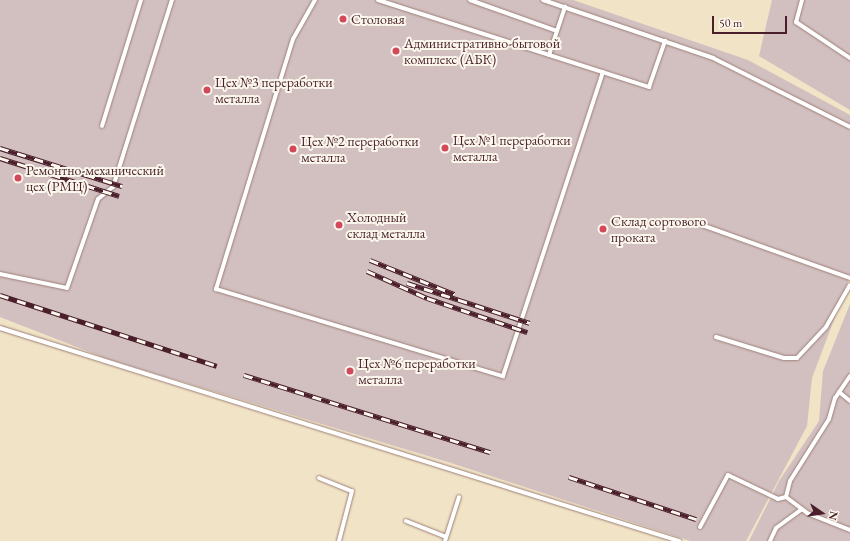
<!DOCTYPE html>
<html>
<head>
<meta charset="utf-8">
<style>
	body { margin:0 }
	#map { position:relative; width:850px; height:541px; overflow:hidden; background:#f1e3c6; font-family:"EB Garamond",serif }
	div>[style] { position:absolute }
	.industrial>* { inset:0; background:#d2bfc0 }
	.roads { filter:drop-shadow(0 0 1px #9e8178) drop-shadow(0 0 1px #9e8178) }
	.service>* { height:4px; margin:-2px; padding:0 2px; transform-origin:2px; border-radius:2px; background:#fff }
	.rail>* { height:4.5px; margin-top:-2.25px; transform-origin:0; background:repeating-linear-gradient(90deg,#fbf7ec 0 9px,#4a1f2b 0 18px); box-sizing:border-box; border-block:1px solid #4a1f2b }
	.dots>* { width:11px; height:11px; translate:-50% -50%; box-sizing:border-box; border:2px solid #fbf7ec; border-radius:50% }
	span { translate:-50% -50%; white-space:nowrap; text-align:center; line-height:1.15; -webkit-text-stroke:4px #fbf7ec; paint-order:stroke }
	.poi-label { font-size:14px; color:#4a1f2b }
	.left { translate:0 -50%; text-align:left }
	.north { position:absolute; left:802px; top:493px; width:40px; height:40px; -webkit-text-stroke:3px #fbf7ec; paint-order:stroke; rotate:103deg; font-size:11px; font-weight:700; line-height:16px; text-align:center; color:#4a1f2b }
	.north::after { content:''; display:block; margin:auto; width:14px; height:18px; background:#4a1f2b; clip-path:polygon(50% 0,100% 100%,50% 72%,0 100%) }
	.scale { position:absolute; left:712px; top:16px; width:75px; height:18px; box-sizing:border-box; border:2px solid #4a1f2b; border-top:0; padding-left:5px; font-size:12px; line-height:14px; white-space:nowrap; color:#4a1f2b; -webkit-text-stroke:3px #fbf7ec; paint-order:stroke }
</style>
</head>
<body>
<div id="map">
	<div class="industrial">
		<i style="clip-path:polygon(0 0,573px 0,748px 60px,850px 115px,850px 277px,812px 378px,807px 426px,746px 541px,690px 541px,451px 463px,110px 360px,0 317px)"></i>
		<i style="clip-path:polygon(772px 0,850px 0,850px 110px,759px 56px)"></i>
		<i style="clip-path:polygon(850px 304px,850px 541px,749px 541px,779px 481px,819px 421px,823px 371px)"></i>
	</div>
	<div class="roads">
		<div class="service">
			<i style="left:315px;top:0;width:45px;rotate:119.4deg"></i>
			<i style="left:293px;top:39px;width:262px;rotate:107.1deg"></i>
			<i style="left:216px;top:289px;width:300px;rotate:16.9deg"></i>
			<i style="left:503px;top:376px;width:320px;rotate:-71.8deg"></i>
			<i style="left:378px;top:0;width:285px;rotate:17.8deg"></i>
			<i style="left:649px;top:87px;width:49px;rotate:-70.8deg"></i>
			<i style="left:470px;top:0;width:92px;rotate:19.6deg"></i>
			<i style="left:543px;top:0;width:180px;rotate:18.8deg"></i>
			<i style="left:713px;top:58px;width:153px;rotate:26.7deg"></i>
			<i style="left:802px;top:0;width:23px;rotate:105deg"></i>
			<i style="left:796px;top:22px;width:65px;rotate:33.7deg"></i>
			<i style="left:549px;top:55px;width:51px;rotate:-71.6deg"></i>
			<i style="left:102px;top:126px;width:132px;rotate:-72.8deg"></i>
			<i style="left:702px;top:225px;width:157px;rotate:19.7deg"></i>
			<i style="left:0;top:274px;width:68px;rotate:11.8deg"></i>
			<i style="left:67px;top:288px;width:94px;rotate:-70.8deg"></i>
			<i style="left:98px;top:199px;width:19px;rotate:-39deg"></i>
			<i style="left:113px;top:187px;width:196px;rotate:-72.5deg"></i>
			<i style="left:0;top:328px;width:712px;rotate:17.42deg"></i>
			<i style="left:716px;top:337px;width:71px;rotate:17.2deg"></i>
			<i style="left:784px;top:358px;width:13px"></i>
			<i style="left:797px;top:358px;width:42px;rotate:-46.9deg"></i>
			<i style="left:826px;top:327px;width:48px;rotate:-60.3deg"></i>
			<i style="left:850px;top:376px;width:27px;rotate:124deg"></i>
			<i style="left:835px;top:398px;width:22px;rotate:106deg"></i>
			<i style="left:829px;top:419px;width:73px;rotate:122.2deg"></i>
			<i style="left:790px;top:481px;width:16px;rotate:104deg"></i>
			<i style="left:786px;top:497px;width:26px;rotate:37deg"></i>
			<i style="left:807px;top:513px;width:46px;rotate:21.6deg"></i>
			<i style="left:839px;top:392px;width:14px;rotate:39deg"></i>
			<i style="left:319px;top:478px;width:35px;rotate:22deg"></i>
			<i style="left:352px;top:491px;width:52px;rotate:104.6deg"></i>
			<i style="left:406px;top:521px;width:43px;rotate:21.8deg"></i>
			<i style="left:700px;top:527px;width:59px;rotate:-61.7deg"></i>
			<i style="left:728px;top:475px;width:55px;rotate:25.6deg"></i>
			<i style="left:778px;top:499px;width:8px;rotate:-14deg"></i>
			<i style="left:445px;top:541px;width:46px;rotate:-72.3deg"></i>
			<i style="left:770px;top:541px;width:14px;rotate:-65deg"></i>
			<i style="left:776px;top:528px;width:32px;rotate:-36deg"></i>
		</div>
	</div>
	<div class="rail">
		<i style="left:0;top:148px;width:128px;rotate:17.3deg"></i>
		<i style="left:0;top:158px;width:125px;rotate:17.7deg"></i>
		<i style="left:370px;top:260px;width:91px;rotate:22deg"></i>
		<i style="left:367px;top:271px;width:66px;rotate:24.2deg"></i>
		<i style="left:427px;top:298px;width:106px;rotate:18.8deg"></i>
		<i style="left:407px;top:283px;width:129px;rotate:18deg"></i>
		<i style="left:0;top:295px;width:228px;rotate:18.1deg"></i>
		<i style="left:244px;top:375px;width:258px;rotate:17.4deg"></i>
		<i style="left:569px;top:477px;width:134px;rotate:18.3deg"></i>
	</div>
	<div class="dots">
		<i style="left:343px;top:19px;background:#d1495b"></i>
		<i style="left:396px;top:51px;background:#d1495b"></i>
		<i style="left:207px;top:90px;background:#d1495b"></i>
		<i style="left:445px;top:148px;background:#d1495b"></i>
		<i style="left:293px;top:149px;background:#d1495b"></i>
		<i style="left:18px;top:178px;background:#d1495b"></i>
		<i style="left:339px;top:225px;background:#d1495b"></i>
		<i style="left:603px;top:229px;background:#d1495b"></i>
		<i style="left:350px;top:371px;background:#d1495b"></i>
	</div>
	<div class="poi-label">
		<span class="left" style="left:351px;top:19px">Столовая</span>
		<span class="left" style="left:404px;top:51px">Административно-бытовой<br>комплекс (АБК)</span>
		<span class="left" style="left:215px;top:90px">Цех №3 переработки<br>металла</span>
		<span class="left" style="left:453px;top:148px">Цех №1 переработки<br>металла</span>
		<span class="left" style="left:301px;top:149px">Цех №2 переработки<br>металла</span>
		<span class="left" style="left:26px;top:178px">Ремонтно-механический<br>цех (РМЦ)</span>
		<span class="left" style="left:347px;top:225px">Холодный<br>склад металла</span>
		<span class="left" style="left:611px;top:229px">Склад сортового<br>проката</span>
		<span class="left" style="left:358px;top:371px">Цех №6 переработки<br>металла</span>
	</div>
	<div class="north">N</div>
	<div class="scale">50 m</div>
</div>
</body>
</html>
